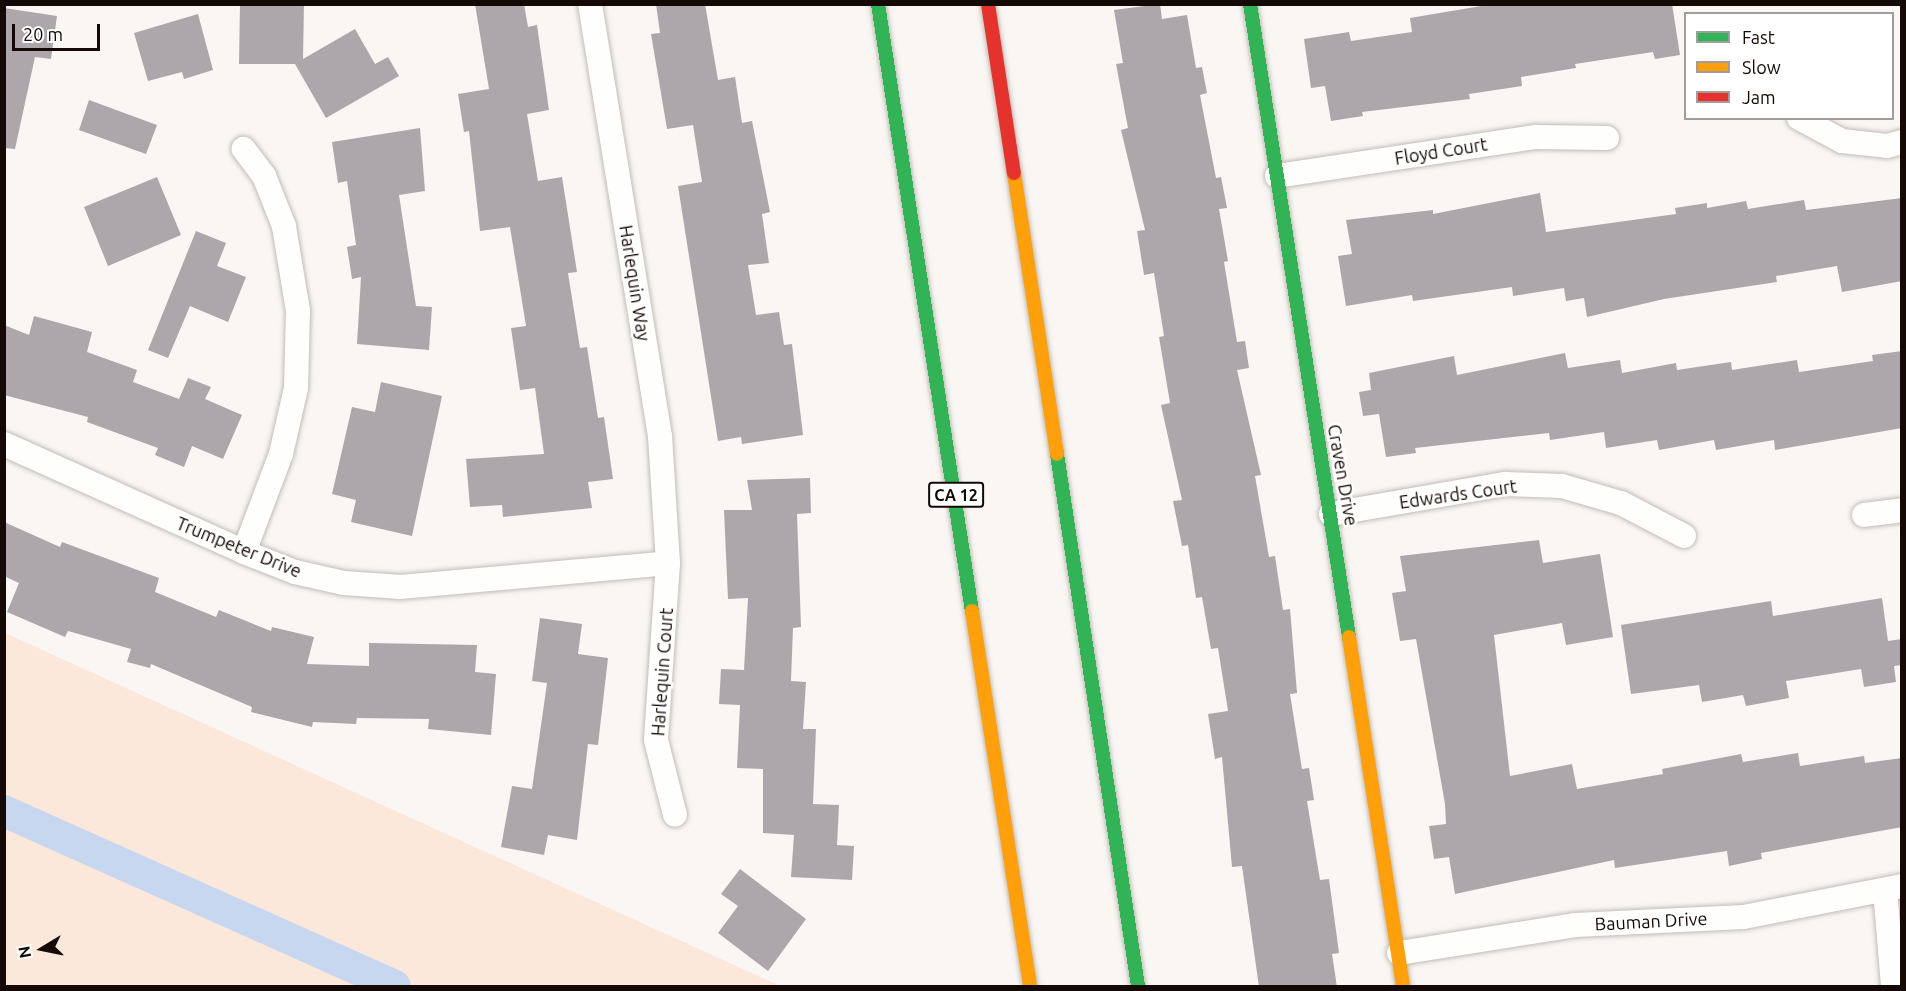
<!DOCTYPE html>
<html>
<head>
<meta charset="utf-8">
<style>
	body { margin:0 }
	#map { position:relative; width:1906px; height:991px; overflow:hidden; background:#f9f6f3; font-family:Ubuntu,sans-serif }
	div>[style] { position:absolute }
	.green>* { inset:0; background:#fbe8da }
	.canal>* { height:32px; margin:-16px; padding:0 16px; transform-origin:16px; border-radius:16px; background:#c7d7f0 }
	.building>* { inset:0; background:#ada7ac }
	.roads { filter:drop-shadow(0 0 2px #c3bcb6) drop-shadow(0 0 2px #c3bcb6) }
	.street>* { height:24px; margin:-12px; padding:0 12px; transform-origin:12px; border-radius:12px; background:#fefefd }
	.fast>* { height:14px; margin:-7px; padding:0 7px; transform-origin:7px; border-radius:7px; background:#30b455 }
	.slow>* { height:14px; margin:-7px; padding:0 7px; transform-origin:7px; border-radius:7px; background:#ff9f0a }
	.jam>* { height:14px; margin:-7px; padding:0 7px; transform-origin:7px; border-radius:7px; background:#e5322d }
	span { translate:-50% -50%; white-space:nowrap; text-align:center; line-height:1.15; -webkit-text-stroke:5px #fff; paint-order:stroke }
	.shield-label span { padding:2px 4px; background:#fff; border:2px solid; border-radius:4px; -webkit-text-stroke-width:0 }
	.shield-label { font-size:16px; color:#140904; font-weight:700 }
	.street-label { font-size:18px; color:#140904 }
	.frame { position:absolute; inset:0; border:6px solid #140904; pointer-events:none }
	.legend { position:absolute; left:1684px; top:12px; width:210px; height:108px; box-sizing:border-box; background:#fff; border:2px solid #a19d9b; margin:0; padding:8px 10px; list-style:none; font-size:18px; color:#140904 }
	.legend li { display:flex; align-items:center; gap:12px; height:30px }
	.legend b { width:30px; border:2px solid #a19d9b }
	.north { position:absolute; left:12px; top:919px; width:60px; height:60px; -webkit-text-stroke:4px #fff; paint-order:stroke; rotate:260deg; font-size:16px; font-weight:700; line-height:24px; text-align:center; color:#140904 }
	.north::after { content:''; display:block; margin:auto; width:21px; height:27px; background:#140904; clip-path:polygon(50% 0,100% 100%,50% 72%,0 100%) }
	.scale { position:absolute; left:12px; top:24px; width:88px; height:27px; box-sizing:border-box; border:3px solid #140904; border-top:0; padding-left:8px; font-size:18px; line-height:21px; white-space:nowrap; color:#140904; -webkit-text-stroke:4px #fff; paint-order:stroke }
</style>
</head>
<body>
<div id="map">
	<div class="green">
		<i style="clip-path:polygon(5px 633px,780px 986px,5px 986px)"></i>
	</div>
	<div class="canal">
		<i style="left:4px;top:811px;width:428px;rotate:24.1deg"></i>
	</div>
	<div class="building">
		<i style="clip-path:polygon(240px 4px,304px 4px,303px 59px,355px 29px,375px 64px,388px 57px,399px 76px,326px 118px,295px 64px,239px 64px)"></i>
		<i style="clip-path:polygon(475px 4px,524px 4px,528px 27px,537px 25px,549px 110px,527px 114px,538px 181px,562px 177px,577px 272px,568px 273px,580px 348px,587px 347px,598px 418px,604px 417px,613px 479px,588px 482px,592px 508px,503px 517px,502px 505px,470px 507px,466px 459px,544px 454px,535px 388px,520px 390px,511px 328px,526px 326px,510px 227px,480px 231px,469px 131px,464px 132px,458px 94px,489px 89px)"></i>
		<i style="clip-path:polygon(656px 4px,705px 4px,718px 80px,735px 77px,742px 123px,752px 121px,770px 212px,762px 214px,769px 263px,748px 265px,756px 315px,779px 312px,784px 345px,792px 344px,803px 435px,742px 444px,741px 437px,718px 441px,678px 186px,702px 182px,693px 125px,667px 129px,651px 34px,660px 33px)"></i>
		<i style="clip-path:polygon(1160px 4px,1162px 19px,1187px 15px,1196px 68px,1202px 67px,1207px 93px,1200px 95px,1216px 178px,1221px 177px,1227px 208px,1219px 209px,1228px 261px,1224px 262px,1237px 342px,1245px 341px,1249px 368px,1237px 370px,1261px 475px,1255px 476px,1269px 557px,1275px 556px,1283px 610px,1290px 609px,1297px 693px,1290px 694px,1302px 769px,1309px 768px,1314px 800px,1307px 801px,1320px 880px,1329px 879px,1339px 953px,1332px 954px,1337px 987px,1259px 987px,1242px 866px,1232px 867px,1222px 757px,1215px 759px,1208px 714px,1228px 711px,1218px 648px,1211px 649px,1202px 597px,1196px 598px,1188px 545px,1182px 546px,1173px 501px,1182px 500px,1161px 405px,1170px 403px,1159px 337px,1164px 336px,1154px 273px,1144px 275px,1137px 231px,1145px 230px,1121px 130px,1128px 128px,1116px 64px,1123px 63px,1114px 10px)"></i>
		<i style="clip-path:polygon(1493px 4px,1672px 4px,1680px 55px,1655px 59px,1653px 52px,1575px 64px,1576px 68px,1521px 77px,1522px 86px,1469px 94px,1470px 99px,1362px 112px,1363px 116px,1331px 121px,1325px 86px,1311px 88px,1304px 39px,1349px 32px,1351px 41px,1412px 32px,1410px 18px)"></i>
		<i style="clip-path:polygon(4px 8px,57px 16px,51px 59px,35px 57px,15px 149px,4px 148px)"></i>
		<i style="clip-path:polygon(198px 14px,213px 70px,184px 79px,182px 72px,148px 81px,134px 33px)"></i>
		<i style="clip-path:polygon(89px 100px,157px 125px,146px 154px,79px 130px)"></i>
		<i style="clip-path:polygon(420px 128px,425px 191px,399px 195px,416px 306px,432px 307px,429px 350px,357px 344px,361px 277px,352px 279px,347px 247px,356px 245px,347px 181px,338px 183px,332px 142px)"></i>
		<i style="clip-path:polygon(157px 177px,181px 235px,108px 266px,84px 207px)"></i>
		<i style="clip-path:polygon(1540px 193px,1546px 232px,1676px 214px,1675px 208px,1707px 203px,1707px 208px,1746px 201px,1748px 209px,1804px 200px,1806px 210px,1902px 198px,1902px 281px,1842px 292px,1837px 266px,1776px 276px,1777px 282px,1664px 299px,1587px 317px,1584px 298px,1566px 301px,1564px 288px,1513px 296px,1512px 287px,1413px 301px,1412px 295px,1346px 306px,1338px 256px,1352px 254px,1346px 220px,1433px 210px,1433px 214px)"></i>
		<i style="clip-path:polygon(196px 231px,226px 243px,217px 266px,246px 277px,228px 322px,190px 306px,168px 358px,148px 350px)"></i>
		<i style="clip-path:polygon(34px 316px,92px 332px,87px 352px,137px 370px,133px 382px,179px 399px,188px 378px,211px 387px,205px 399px,242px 415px,223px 459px,192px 446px,184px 467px,155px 455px,158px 448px,87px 422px,88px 417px,4px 395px,4px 325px,29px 335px)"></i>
		<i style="clip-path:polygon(1902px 351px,1902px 428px,1775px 450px,1774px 440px,1716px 450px,1714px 440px,1659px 450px,1657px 440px,1606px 448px,1604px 432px,1550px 440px,1549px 433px,1415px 448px,1416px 453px,1386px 457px,1379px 414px,1363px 416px,1359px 392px,1371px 390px,1369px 373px,1454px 356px,1457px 375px,1565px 353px,1568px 368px,1620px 360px,1622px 373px,1676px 363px,1677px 370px,1731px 362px,1732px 370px,1797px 360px,1799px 372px,1873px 361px,1872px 355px)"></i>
		<i style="clip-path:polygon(381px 382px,442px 396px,412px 536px,351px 522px,356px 500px,332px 494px,352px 407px,375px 412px)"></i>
		<i style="clip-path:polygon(810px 478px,811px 513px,797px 514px,801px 627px,793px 628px,791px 681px,806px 682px,803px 729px,816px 729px,813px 804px,839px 805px,837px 845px,854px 846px,852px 880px,791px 877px,794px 835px,763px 833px,763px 769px,737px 768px,740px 705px,719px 704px,721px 669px,744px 670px,748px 598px,728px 599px,724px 510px,752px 510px,747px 480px)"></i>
		<i style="clip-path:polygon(4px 522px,60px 547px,62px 542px,159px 578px,155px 592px,216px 617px,219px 610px,271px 631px,272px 627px,314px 637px,307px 664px,369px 666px,369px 643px,477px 645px,475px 672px,496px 674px,491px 735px,428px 729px,429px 719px,357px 718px,356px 724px,313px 722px,312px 727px,251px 712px,252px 707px,151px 664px,150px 668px,127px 662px,131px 649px,68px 631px,65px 637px,7px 612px,19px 583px,4px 576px)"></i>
		<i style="clip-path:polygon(1539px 540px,1543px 563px,1600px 554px,1613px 637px,1566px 645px,1562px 623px,1494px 635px,1510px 776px,1572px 764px,1577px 789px,1663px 774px,1662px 769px,1741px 754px,1743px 762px,1798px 753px,1800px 766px,1864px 756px,1865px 763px,1902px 758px,1902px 827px,1761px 853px,1762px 859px,1729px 866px,1727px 851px,1615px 868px,1614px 860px,1455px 894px,1449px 857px,1434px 859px,1429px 826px,1446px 824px,1445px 804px,1416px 639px,1400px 641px,1392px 593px,1406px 591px,1400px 556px)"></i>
		<i style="clip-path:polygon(1882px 598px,1888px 641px,1902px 639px,1902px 665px,1894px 666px,1896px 682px,1864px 687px,1861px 669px,1786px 681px,1789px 698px,1746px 706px,1743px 695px,1702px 702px,1699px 685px,1631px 694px,1621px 625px,1771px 601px,1773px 616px)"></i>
		<i style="clip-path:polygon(540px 618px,582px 624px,578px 654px,608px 658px,598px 745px,588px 744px,577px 840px,548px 835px,544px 855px,501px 847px,512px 786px,532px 789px,547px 683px,532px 681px)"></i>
		<i style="clip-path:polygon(740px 869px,806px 919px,768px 971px,718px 933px,738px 906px,721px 894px)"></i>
	</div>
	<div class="roads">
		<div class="street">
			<i style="left:590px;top:4px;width:438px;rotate:80.8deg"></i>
			<i style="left:660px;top:436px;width:127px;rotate:86.4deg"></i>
			<i style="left:668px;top:563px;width:177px;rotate:93.9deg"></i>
			<i style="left:656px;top:740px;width:77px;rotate:75.8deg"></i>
			<i style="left:1799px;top:118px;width:49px;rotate:28.1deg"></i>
			<i style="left:1842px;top:141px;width:45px;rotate:6.3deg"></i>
			<i style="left:1887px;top:146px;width:16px;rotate:-15deg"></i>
			<i style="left:1277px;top:176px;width:262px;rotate:-8.6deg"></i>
			<i style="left:1536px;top:137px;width:71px;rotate:0.8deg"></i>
			<i style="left:4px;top:444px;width:263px;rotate:24.2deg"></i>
			<i style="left:244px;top:552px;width:55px;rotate:21.4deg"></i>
			<i style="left:295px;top:572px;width:50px;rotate:12.7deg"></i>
			<i style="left:344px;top:583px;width:57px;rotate:4deg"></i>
			<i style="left:401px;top:587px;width:268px;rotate:-5.1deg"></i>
			<i style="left:1331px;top:514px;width:177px;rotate:-9.8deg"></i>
			<i style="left:1505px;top:484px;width:57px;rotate:2deg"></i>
			<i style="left:1562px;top:486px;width:61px;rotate:16.1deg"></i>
			<i style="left:1621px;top:503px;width:71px;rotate:27.6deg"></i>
			<i style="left:1864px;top:515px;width:38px;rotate:-7deg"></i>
			<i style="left:244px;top:552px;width:105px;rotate:-69.3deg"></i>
			<i style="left:281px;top:454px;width:68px;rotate:-77.2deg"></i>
			<i style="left:296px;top:388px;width:77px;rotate:-88.5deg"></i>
			<i style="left:298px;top:311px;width:86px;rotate:-99.4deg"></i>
			<i style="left:284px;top:226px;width:54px;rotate:-111.8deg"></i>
			<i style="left:264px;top:176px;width:34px;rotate:-127deg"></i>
			<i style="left:1885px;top:890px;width:96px;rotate:85.2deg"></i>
			<i style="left:1399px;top:953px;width:178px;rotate:-9deg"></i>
			<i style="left:1575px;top:925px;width:169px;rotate:-2.7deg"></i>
			<i style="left:1744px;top:917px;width:161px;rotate:-11.1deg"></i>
		</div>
		<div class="fast">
			<i style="left:878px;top:4px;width:614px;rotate:81.2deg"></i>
			<i style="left:1250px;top:4px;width:641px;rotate:81.11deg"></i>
			<i style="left:1057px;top:454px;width:538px;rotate:81.34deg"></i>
		</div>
		<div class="slow">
			<i style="left:1014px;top:173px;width:284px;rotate:81.3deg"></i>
			<i style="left:972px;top:611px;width:379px;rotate:81.2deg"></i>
			<i style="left:1349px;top:637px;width:353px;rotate:81.2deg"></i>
		</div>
		<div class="jam">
			<i style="left:988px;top:4px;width:171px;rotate:81.3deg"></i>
		</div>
	</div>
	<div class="shield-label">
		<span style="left:956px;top:495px">CA 12</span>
	</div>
	<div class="street-label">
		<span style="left:1441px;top:151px;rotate:-9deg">Floyd Court</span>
		<span style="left:635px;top:283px;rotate:81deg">Harlequin Way</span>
		<span style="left:1343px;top:475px;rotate:80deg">Craven Drive</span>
		<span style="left:1458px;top:494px;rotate:-8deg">Edwards Court</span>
		<span style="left:239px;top:547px;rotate:22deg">Trumpeter Drive</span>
		<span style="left:662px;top:672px;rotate:-86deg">Harlequin Court</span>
		<span style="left:1651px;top:921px;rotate:-3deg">Bauman Drive</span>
	</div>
	<div class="frame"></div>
	<ul class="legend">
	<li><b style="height:8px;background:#30b455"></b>Fast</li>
	<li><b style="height:8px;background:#ff9f0a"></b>Slow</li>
	<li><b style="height:8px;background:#e5322d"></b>Jam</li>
	</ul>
	<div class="north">N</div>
	<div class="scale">20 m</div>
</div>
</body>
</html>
